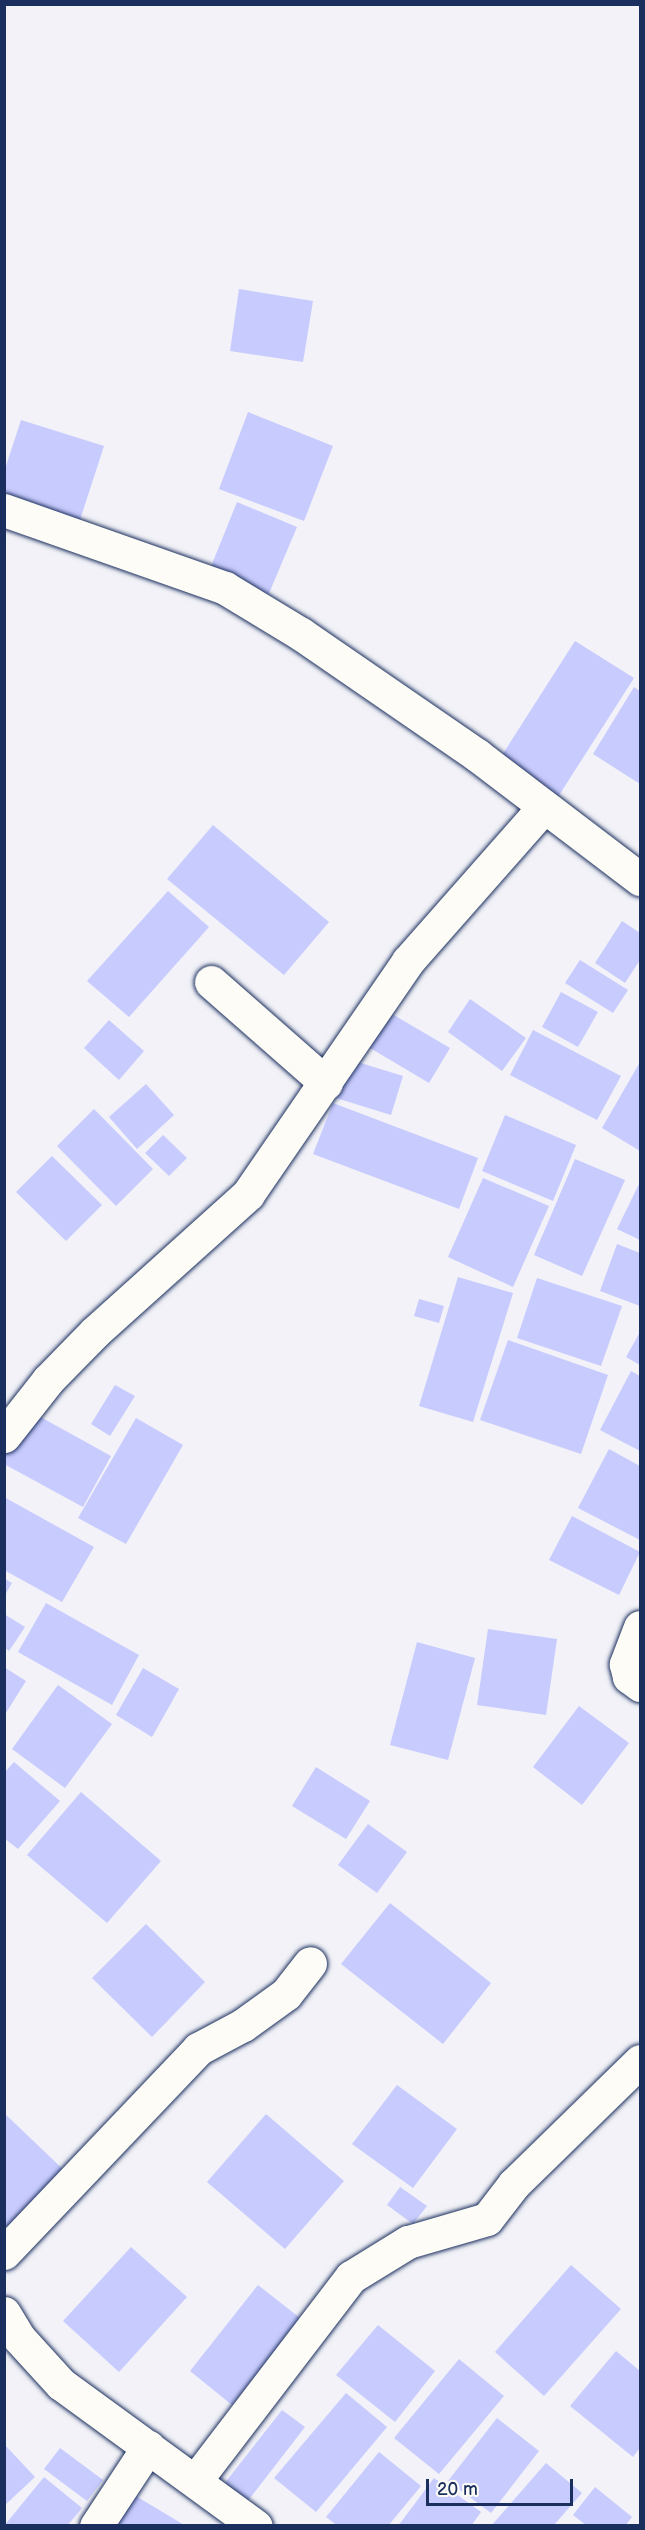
<!DOCTYPE html>
<html>
<head>
<meta charset="utf-8">
<style>
	body { margin:0 }
	#map { position:relative; width:645px; height:2530px; overflow:hidden; background:#f2f2f8; font-family:"Balsamiq Sans",sans-serif }
	div>[style] { position:absolute }
	.building>* { inset:0; background:#c8cbfe }
	.roads { filter:drop-shadow(0 0 2px #1b2f5e) drop-shadow(0 0 2px #1b2f5e) }
	.minor>* { height:33px; margin:-16.5px; padding:0 16.5px; transform-origin:16.5px; border-radius:16.5px; background:#fdfcf7 }
	span { translate:-50% -50%; white-space:nowrap; text-align:center; line-height:1.15; -webkit-text-stroke:4.5px #fdfcf7; paint-order:stroke }
	.frame { position:absolute; inset:0; border:6px solid #1b2f5e; pointer-events:none }
	.scale { position:absolute; left:426px; top:2479px; width:147px; height:27px; box-sizing:border-box; border:3px solid #1b2f5e; border-top:0; padding-left:8px; font-size:18px; line-height:21px; white-space:nowrap; color:#1b2f5e; -webkit-text-stroke:4px #fdfcf7; paint-order:stroke }
</style>
</head>
<body>
<div id="map">
	<div class="building">
		<i style="clip-path:polygon(239px 289px,313px 301px,303px 362px,230px 351px)"></i>
		<i style="clip-path:polygon(248px 412px,333px 446px,304px 521px,219px 489px)"></i>
		<i style="clip-path:polygon(21px 420px,104px 446px,78px 526px,4px 503px,4px 472px)"></i>
		<i style="clip-path:polygon(237px 502px,297px 527px,267px 598px,208px 574px)"></i>
		<i style="clip-path:polygon(575px 641px,634px 678px,556px 800px,497px 763px)"></i>
		<i style="clip-path:polygon(634px 687px,640px 691px,640px 784px,593px 754px)"></i>
		<i style="clip-path:polygon(213px 825px,329px 922px,284px 975px,167px 879px)"></i>
		<i style="clip-path:polygon(168px 891px,209px 927px,129px 1017px,87px 981px)"></i>
		<i style="clip-path:polygon(622px 921px,640px 933px,640px 960px,625px 983px,595px 963px)"></i>
		<i style="clip-path:polygon(580px 960px,628px 990px,613px 1013px,565px 983px)"></i>
		<i style="clip-path:polygon(561px 992px,598px 1012px,578px 1047px,542px 1027px)"></i>
		<i style="clip-path:polygon(470px 999px,526px 1038px,502px 1071px,448px 1032px)"></i>
		<i style="clip-path:polygon(387px 1011px,450px 1048px,429px 1083px,365px 1045px)"></i>
		<i style="clip-path:polygon(109px 1020px,144px 1051px,119px 1080px,84px 1048px)"></i>
		<i style="clip-path:polygon(533px 1030px,621px 1076px,597px 1120px,510px 1075px)"></i>
		<i style="clip-path:polygon(348px 1059px,403px 1076px,391px 1115px,336px 1098px)"></i>
		<i style="clip-path:polygon(640px 1062px,640px 1151px,602px 1128px)"></i>
		<i style="clip-path:polygon(146px 1084px,174px 1115px,137px 1149px,109px 1117px)"></i>
		<i style="clip-path:polygon(333px 1103px,478px 1158px,459px 1209px,313px 1154px)"></i>
		<i style="clip-path:polygon(94px 1109px,153px 1169px,116px 1206px,57px 1146px)"></i>
		<i style="clip-path:polygon(505px 1115px,576px 1145px,553px 1201px,482px 1171px)"></i>
		<i style="clip-path:polygon(163px 1135px,187px 1158px,169px 1176px,145px 1153px)"></i>
		<i style="clip-path:polygon(52px 1156px,102px 1205px,66px 1241px,16px 1192px)"></i>
		<i style="clip-path:polygon(575px 1159px,625px 1180px,582px 1276px,534px 1255px)"></i>
		<i style="clip-path:polygon(483px 1178px,549px 1206px,513px 1287px,448px 1257px)"></i>
		<i style="clip-path:polygon(640px 1182px,640px 1240px,617px 1229px)"></i>
		<i style="clip-path:polygon(617px 1244px,640px 1253px,640px 1306px,600px 1291px)"></i>
		<i style="clip-path:polygon(458px 1277px,513px 1293px,473px 1422px,419px 1406px)"></i>
		<i style="clip-path:polygon(537px 1278px,622px 1306px,601px 1366px,517px 1338px)"></i>
		<i style="clip-path:polygon(419px 1299px,444px 1306px,439px 1323px,414px 1316px)"></i>
		<i style="clip-path:polygon(640px 1332px,640px 1365px,626px 1357px)"></i>
		<i style="clip-path:polygon(508px 1340px,608px 1375px,581px 1454px,480px 1420px)"></i>
		<i style="clip-path:polygon(631px 1371px,640px 1376px,640px 1451px,600px 1430px)"></i>
		<i style="clip-path:polygon(115px 1385px,135px 1396px,110px 1436px,91px 1424px)"></i>
		<i style="clip-path:polygon(26px 1409px,111px 1456px,83px 1507px,4px 1464px,4px 1448px)"></i>
		<i style="clip-path:polygon(136px 1418px,183px 1445px,126px 1544px,78px 1518px)"></i>
		<i style="clip-path:polygon(609px 1449px,640px 1466px,640px 1540px,578px 1508px)"></i>
		<i style="clip-path:polygon(4px 1497px,94px 1547px,62px 1602px,4px 1570px)"></i>
		<i style="clip-path:polygon(572px 1516px,640px 1552px,619px 1595px,549px 1560px)"></i>
		<i style="clip-path:polygon(5px 1579px,12px 1583px,5px 1595px)"></i>
		<i style="clip-path:polygon(46px 1603px,139px 1655px,112px 1705px,18px 1652px)"></i>
		<i style="clip-path:polygon(4px 1614px,25px 1627px,9px 1651px,4px 1647px)"></i>
		<i style="clip-path:polygon(488px 1629px,557px 1639px,546px 1715px,477px 1705px)"></i>
		<i style="clip-path:polygon(417px 1642px,475px 1658px,448px 1760px,390px 1745px)"></i>
		<i style="clip-path:polygon(4px 1667px,26px 1681px,4px 1716px)"></i>
		<i style="clip-path:polygon(143px 1668px,179px 1689px,152px 1737px,116px 1715px)"></i>
		<i style="clip-path:polygon(58px 1685px,112px 1724px,65px 1788px,12px 1749px)"></i>
		<i style="clip-path:polygon(579px 1706px,629px 1743px,582px 1805px,533px 1767px)"></i>
		<i style="clip-path:polygon(14px 1762px,60px 1801px,18px 1849px,4px 1838px,4px 1773px)"></i>
		<i style="clip-path:polygon(316px 1767px,370px 1801px,346px 1839px,292px 1806px)"></i>
		<i style="clip-path:polygon(81px 1792px,161px 1861px,107px 1923px,27px 1855px)"></i>
		<i style="clip-path:polygon(368px 1824px,407px 1852px,377px 1893px,338px 1865px)"></i>
		<i style="clip-path:polygon(390px 1903px,491px 1983px,443px 2044px,341px 1964px)"></i>
		<i style="clip-path:polygon(146px 1924px,205px 1982px,152px 2037px,92px 1978px)"></i>
		<i style="clip-path:polygon(397px 2085px,457px 2129px,413px 2188px,352px 2144px)"></i>
		<i style="clip-path:polygon(4px 2113px,68px 2174px,12px 2231px,4px 2224px)"></i>
		<i style="clip-path:polygon(266px 2114px,344px 2181px,285px 2249px,207px 2182px)"></i>
		<i style="clip-path:polygon(400px 2187px,427px 2206px,413px 2224px,387px 2205px)"></i>
		<i style="clip-path:polygon(131px 2247px,187px 2297px,119px 2372px,63px 2321px)"></i>
		<i style="clip-path:polygon(571px 2265px,621px 2309px,544px 2396px,495px 2352px)"></i>
		<i style="clip-path:polygon(258px 2285px,300px 2318px,232px 2405px,190px 2371px)"></i>
		<i style="clip-path:polygon(378px 2325px,435px 2371px,395px 2422px,336px 2375px)"></i>
		<i style="clip-path:polygon(616px 2351px,640px 2371px,640px 2448px,633px 2457px,570px 2406px)"></i>
		<i style="clip-path:polygon(459px 2359px,504px 2396px,439px 2474px,394px 2438px)"></i>
		<i style="clip-path:polygon(346px 2393px,387px 2427px,316px 2512px,274px 2478px)"></i>
		<i style="clip-path:polygon(282px 2410px,305px 2427px,240px 2511px,217px 2493px)"></i>
		<i style="clip-path:polygon(497px 2418px,539px 2451px,491px 2513px,448px 2481px)"></i>
		<i style="clip-path:polygon(4px 2444px,35px 2477px,4px 2506px)"></i>
		<i style="clip-path:polygon(60px 2448px,103px 2480px,87px 2501px,44px 2469px)"></i>
		<i style="clip-path:polygon(379px 2452px,421px 2486px,388px 2526px,338px 2526px,326px 2517px)"></i>
		<i style="clip-path:polygon(546px 2463px,582px 2493px,553px 2526px,491px 2526px)"></i>
		<i style="clip-path:polygon(44px 2477px,82px 2508px,67px 2526px,4px 2526px)"></i>
		<i style="clip-path:polygon(434px 2478px,481px 2512px,471px 2526px,398px 2526px)"></i>
		<i style="clip-path:polygon(595px 2487px,632px 2517px,625px 2526px,587px 2526px,573px 2515px)"></i>
		<i style="clip-path:polygon(134px 2495px,186px 2526px,117px 2526px)"></i>
	</div>
	<div class="roads">
		<div class="minor">
			<i style="left:4px;top:510px;width:234px;rotate:19.4deg"></i>
			<i style="left:225px;top:588px;width:89px;rotate:31.2deg"></i>
			<i style="left:301px;top:634px;width:214px;rotate:34.5deg"></i>
			<i style="left:477px;top:755px;width:205px;rotate:37.3deg"></i>
			<i style="left:211px;top:982px;width:153px;rotate:41.3deg"></i>
			<i style="left:4px;top:1436px;width:71px;rotate:-51.8deg"></i>
			<i style="left:48px;top:1380px;width:67px;rotate:-45.6deg"></i>
			<i style="left:95px;top:1332px;width:206px;rotate:-42deg"></i>
			<i style="left:248px;top:1194px;width:283px;rotate:-55.5deg"></i>
			<i style="left:408px;top:961px;width:204px;rotate:-48.6deg"></i>
			<i style="left:640px;top:1627px;width:40px;rotate:111deg"></i>
			<i style="left:626px;top:1664px;width:13px;rotate:77deg"></i>
			<i style="left:629px;top:1677px;width:14px;rotate:36deg"></i>
			<i style="left:4px;top:2253px;width:282px;rotate:-46.4deg"></i>
			<i style="left:198px;top:2049px;width:51px;rotate:-28.1deg"></i>
			<i style="left:243px;top:2025px;width:53px;rotate:-35.8deg"></i>
			<i style="left:286px;top:1994px;width:39px;rotate:-52deg"></i>
			<i style="left:4px;top:2313px;width:29px;rotate:59deg"></i>
			<i style="left:19px;top:2338px;width:62px;rotate:47.6deg"></i>
			<i style="left:61px;top:2384px;width:241px;rotate:36.1deg"></i>
			<i style="left:195px;top:2481px;width:257px;rotate:-52.6deg"></i>
			<i style="left:351px;top:2277px;width:67px;rotate:-31.6deg"></i>
			<i style="left:408px;top:2242px;width:82px;rotate:-16.2deg"></i>
			<i style="left:487px;top:2219px;width:44px;rotate:-52.4deg"></i>
			<i style="left:514px;top:2184px;width:176px;rotate:-44.3deg"></i>
			<i style="left:96px;top:2526px;width:95px;rotate:-56.6deg"></i>
		</div>
	</div>
	<div class="frame"></div>
	<div class="scale">20 m</div>
</div>
</body>
</html>
